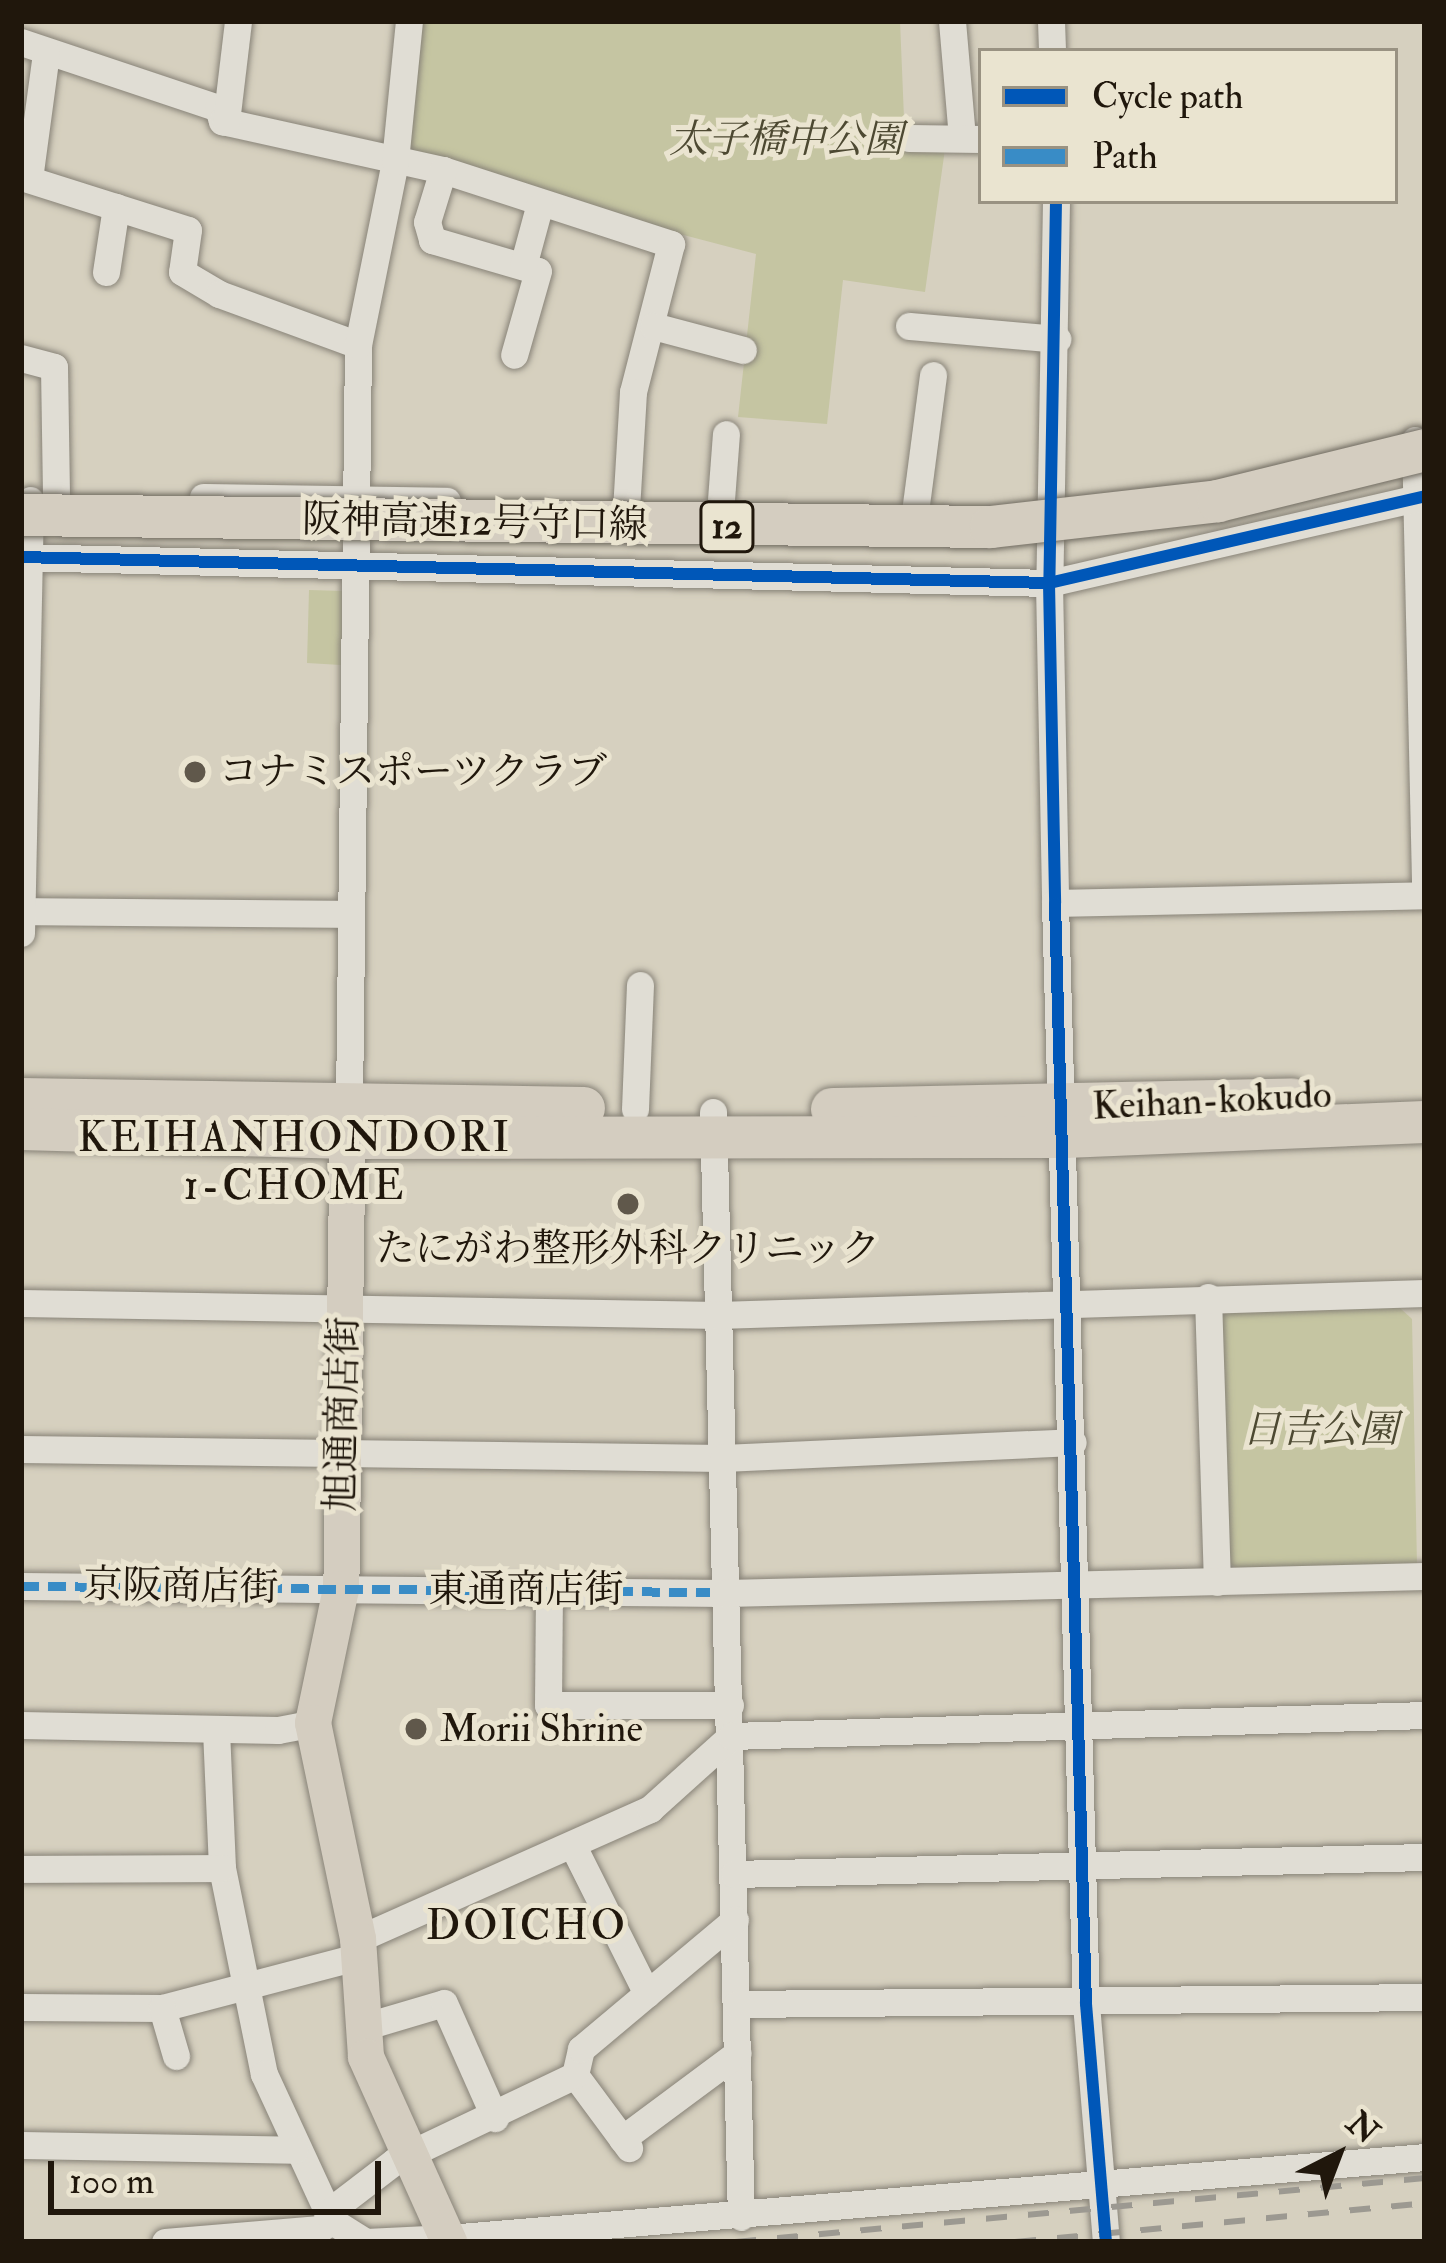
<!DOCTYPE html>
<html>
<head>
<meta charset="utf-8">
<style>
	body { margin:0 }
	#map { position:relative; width:1446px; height:2263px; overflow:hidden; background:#d6d0bf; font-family:"IM FELL Double Pica","Noto Serif JP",serif }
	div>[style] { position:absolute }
	.green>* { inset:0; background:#c5c5a2 }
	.roads { filter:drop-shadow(0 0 3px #888378) drop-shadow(0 0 3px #888378) }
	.minor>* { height:27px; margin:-13.5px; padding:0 13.5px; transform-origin:13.5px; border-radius:13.5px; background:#e0ddd4 }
	.major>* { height:36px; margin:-18px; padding:0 18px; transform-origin:18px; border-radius:18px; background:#d4cdc0 }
	.highway>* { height:42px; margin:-21px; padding:0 21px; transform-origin:21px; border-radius:21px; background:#d4cdc0 }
	.rail>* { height:6px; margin-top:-3px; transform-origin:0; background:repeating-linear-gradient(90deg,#9c9991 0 21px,transparent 0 42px) }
	.bridges { filter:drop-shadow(0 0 3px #6f6a60) drop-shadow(0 0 3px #6f6a60) }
	.highway-bridge>* { height:42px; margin:-21px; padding:0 21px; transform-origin:21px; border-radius:21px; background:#d4cdc0 }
	.quiet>* { height:9px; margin-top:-4.5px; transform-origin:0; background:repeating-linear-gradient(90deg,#398cc6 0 18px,transparent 0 27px) }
	.cycleway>* { height:12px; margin:-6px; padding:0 6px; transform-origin:6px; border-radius:6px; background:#0057b8 }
	.dots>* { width:33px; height:33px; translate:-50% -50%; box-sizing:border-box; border:6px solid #eae4d0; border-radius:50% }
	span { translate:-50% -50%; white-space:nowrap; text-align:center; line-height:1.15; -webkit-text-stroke:10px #eae4d0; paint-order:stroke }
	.shield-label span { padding:3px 9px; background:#eae4d0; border:3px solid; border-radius:9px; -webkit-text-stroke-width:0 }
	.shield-label { font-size:36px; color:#20170c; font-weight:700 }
	.park-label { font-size:39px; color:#4d4932; font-style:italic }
	.street-label { font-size:39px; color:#20170c }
	.poi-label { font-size:39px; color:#20170c }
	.left { translate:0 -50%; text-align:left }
	.neighbourhood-label { font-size:42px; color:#20170c; letter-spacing:3px }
	.frame { position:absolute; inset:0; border:24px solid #20170c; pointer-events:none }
	.legend { position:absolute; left:978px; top:48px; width:420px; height:156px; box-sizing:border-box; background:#eae4d0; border:3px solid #999282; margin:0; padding:15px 21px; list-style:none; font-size:36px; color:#20170c }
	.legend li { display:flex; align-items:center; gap:24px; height:60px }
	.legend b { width:60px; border:3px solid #999282 }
	.north { position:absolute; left:1278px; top:2095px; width:120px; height:120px; -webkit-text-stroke:9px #eae4d0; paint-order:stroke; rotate:42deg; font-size:33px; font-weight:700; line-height:48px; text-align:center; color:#20170c }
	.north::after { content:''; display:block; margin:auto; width:42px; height:54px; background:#20170c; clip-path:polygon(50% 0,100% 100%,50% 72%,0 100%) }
	.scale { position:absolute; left:48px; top:2161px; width:333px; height:54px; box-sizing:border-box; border:6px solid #20170c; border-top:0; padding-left:15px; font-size:36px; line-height:42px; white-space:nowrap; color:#20170c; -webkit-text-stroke:9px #eae4d0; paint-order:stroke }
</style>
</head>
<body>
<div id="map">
	<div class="green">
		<i style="clip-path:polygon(417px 21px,900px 21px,905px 142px,945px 149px,925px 292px,843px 280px,827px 424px,738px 417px,756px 254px,554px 201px,402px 148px)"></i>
		<i style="clip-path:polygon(309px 590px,343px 591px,341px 665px,307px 663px)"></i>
		<i style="clip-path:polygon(1400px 1308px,1412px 1319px,1417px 1565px,1240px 1572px,1227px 1560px,1218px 1322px,1227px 1311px)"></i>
	</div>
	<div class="roads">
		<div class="minor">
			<i style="left:952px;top:21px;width:117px;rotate:85.1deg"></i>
			<i style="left:1051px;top:21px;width:30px;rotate:88deg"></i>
			<i style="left:21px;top:42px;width:208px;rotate:18.5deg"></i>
			<i style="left:218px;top:108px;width:14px;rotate:73deg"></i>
			<i style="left:222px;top:121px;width:226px;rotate:12.5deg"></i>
			<i style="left:443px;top:170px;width:240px;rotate:18deg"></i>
			<i style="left:671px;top:244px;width:153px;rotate:104.4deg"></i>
			<i style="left:633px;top:392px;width:119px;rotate:93.4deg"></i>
			<i style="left:226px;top:122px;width:102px;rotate:-83.2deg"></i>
			<i style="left:909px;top:138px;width:72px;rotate:0.8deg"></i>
			<i style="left:443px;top:170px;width:54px;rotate:107.1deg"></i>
			<i style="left:427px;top:222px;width:19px;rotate:74deg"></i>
			<i style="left:432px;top:240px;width:110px;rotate:16.3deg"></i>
			<i style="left:538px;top:271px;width:87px;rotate:105.9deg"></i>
			<i style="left:21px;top:177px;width:175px;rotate:17.6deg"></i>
			<i style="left:188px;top:230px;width:42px;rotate:98.1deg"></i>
			<i style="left:182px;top:272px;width:43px;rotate:30.7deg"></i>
			<i style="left:219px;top:294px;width:148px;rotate:20.1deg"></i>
			<i style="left:29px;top:179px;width:127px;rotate:-82.3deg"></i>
			<i style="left:1056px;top:201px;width:382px;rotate:91deg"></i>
			<i style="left:1049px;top:583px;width:320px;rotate:88.9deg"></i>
			<i style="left:1055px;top:903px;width:1101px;rotate:88.39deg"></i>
			<i style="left:1086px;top:2004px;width:239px;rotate:85.2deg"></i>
			<i style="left:523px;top:266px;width:61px;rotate:-74.8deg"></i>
			<i style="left:106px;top:272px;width:66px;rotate:-81.3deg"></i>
			<i style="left:653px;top:326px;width:93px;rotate:14.9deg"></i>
			<i style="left:909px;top:326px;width:149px;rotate:5deg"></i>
			<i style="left:21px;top:358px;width:34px;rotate:15deg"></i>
			<i style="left:54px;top:367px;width:131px;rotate:89.1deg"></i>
			<i style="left:1415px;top:440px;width:445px;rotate:88.7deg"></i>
			<i style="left:203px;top:497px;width:244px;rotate:0.9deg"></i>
			<i style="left:915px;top:512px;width:138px;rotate:-82.5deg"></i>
			<i style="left:720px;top:513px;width:79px;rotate:-85.7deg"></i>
			<i style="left:21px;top:557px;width:1028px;rotate:1.45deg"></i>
			<i style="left:1049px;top:583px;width:386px;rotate:-13deg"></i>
			<i style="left:1055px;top:903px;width:370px;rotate:-1.2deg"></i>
			<i style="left:21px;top:911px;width:327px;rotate:0.5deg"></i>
			<i style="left:21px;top:933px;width:433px;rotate:-88.8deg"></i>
			<i style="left:349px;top:1104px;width:759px;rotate:-89.32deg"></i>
			<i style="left:358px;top:345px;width:188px;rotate:-78.6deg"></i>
			<i style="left:395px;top:161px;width:141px;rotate:-84.3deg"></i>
			<i style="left:635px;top:1109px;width:124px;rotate:-87.7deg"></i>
			<i style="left:713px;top:1112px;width:1105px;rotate:88.55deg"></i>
			<i style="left:1208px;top:1297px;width:285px;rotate:88.2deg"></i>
			<i style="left:21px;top:1303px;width:697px;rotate:0.99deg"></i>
			<i style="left:718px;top:1315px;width:707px;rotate:-1.78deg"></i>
			<i style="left:21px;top:1449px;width:702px;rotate:0.73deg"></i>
			<i style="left:723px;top:1458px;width:350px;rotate:-2.6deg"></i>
			<i style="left:21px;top:1586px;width:705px;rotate:0.57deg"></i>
			<i style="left:726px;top:1593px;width:699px;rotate:-1.39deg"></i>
			<i style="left:549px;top:1590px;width:115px;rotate:90.5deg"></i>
			<i style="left:548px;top:1705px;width:182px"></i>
			<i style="left:21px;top:1725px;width:257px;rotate:1.1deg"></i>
			<i style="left:278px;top:1730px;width:36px;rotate:-11deg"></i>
			<i style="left:216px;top:1730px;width:138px;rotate:87.5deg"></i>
			<i style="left:222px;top:1868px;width:210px;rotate:78.5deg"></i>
			<i style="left:264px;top:2074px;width:162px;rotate:65.2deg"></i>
			<i style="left:574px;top:1848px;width:163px;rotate:63.4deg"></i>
			<i style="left:21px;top:1869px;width:201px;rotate:-0.3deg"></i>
			<i style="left:734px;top:1874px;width:691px;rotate:-1.41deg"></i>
			<i style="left:358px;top:1939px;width:320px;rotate:-24deg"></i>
			<i style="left:650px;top:1809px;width:109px;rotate:-42deg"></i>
			<i style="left:731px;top:1736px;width:694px;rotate:-1.73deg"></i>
			<i style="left:737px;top:2004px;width:688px;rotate:-0.58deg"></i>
			<i style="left:21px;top:2007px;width:141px;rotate:0.4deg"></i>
			<i style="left:162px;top:2008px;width:202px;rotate:-14.7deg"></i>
			<i style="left:162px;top:2008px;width:50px;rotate:73.7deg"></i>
			<i style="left:363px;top:2027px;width:84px;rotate:-16.5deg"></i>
			<i style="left:444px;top:2003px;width:126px;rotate:66.1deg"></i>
			<i style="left:575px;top:2075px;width:91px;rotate:53.5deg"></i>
			<i style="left:622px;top:2139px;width:144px;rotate:-36.6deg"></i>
			<i style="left:21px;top:2145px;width:274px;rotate:1deg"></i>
			<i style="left:327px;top:2213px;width:86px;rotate:-37.4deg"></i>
			<i style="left:395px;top:2161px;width:199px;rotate:-25.5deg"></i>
			<i style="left:575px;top:2075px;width:27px;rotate:-77deg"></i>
			<i style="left:581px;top:2049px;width:201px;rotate:-40deg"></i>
			<i style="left:165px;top:2242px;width:155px;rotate:-4.8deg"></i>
			<i style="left:319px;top:2229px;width:15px;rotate:-32deg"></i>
			<i style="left:332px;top:2221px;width:40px;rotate:32deg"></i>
			<i style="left:366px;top:2242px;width:82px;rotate:-2.8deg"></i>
			<i style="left:448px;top:2238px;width:980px;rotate:-4.74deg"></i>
		</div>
		<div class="major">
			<i style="left:348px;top:1109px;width:480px;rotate:90.8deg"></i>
			<i style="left:341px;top:1589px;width:137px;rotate:101.8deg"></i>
			<i style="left:313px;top:1723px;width:221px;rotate:78.2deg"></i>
			<i style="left:358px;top:1939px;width:118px;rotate:86.1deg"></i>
			<i style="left:366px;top:2057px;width:203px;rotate:65.8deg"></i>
		</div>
		<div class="highway">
			<i style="left:21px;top:1099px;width:563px;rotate:0.92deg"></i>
			<i style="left:832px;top:1109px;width:460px;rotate:-1.2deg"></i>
			<i style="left:21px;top:1129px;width:327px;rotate:1.6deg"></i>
			<i style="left:348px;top:1138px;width:717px;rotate:-0.08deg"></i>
			<i style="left:1065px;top:1137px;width:360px;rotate:-2.4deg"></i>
		</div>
	</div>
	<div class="rail">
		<i style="left:735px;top:2242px;width:693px;rotate:-5.3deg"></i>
		<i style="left:1015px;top:2242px;width:412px;rotate:-5.4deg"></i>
	</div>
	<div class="bridges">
		<div class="highway-bridge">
			<i style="left:21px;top:515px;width:970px;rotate:0.71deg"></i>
			<i style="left:991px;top:527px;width:228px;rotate:-6.5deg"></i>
			<i style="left:1218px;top:501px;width:213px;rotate:-13.8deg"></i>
		</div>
	</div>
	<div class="quiet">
		<i style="left:21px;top:1586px;width:689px;rotate:0.5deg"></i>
	</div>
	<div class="cycleway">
		<i style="left:1056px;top:201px;width:382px;rotate:91deg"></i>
		<i style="left:1049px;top:583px;width:320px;rotate:88.9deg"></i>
		<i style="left:1055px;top:903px;width:1101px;rotate:88.39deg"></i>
		<i style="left:1086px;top:2004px;width:239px;rotate:85.2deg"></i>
		<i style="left:21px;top:557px;width:1028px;rotate:1.45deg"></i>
		<i style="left:1049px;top:583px;width:386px;rotate:-13deg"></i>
	</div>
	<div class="dots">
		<i style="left:195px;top:772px;background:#60584b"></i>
		<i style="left:628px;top:1204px;background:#60584b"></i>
		<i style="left:416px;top:1729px;background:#60584b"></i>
	</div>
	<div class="shield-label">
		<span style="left:727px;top:527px">12</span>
	</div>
	<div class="park-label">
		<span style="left:786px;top:140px">太子橋中公園</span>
		<span style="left:1320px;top:1430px">日吉公園</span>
	</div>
	<div class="street-label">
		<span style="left:475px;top:523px;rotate:1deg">阪神高速12号守口線</span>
		<span style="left:1212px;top:1101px;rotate:-3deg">Keihan-kokudo</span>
		<span style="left:343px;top:1414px;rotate:-89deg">旭通商店街</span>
		<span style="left:181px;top:1587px;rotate:1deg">京阪商店街</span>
		<span style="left:526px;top:1590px">東通商店街</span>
	</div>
	<div class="poi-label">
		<span class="left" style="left:219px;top:772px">コナミスポーツクラブ</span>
		<span style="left:628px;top:1249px">たにがわ整形外科クリニック</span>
		<span class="left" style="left:440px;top:1729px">Morii Shrine</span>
	</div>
	<div class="neighbourhood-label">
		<span style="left:295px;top:1162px">KEIHANHONDORI<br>1-CHOME</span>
		<span style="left:527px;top:1926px">DOICHO</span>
	</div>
	<div class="frame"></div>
	<ul class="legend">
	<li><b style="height:15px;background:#0057b8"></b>Cycle path</li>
	<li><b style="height:15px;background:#398cc6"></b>Path</li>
	</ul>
	<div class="north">N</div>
	<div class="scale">100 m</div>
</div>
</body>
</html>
